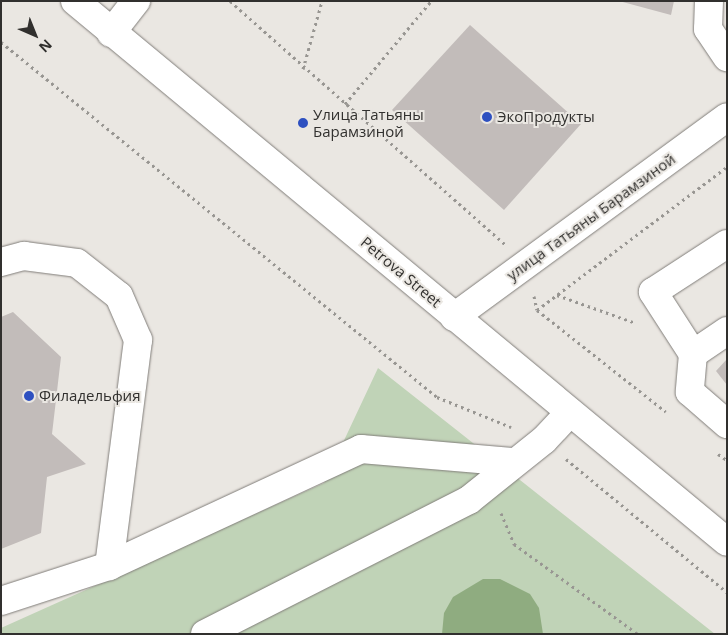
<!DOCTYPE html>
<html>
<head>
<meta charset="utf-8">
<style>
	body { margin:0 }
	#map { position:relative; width:728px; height:635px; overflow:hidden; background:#eae7e2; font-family:"Open Sans",sans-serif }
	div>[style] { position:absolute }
	.green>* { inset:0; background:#c0d3b7 }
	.forest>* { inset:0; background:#8fac80 }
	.building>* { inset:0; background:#c2bcba }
	.path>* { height:3px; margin-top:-1.5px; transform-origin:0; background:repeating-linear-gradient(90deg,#989692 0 2.5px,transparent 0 6.5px) }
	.roads { filter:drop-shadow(0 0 1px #807d79) drop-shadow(0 0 1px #807d79) }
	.minor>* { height:28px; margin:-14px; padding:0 14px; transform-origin:14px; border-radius:14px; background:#fff }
	.major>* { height:28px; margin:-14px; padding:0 14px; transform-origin:14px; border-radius:14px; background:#fff }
	.dots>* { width:14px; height:14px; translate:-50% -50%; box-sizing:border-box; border:2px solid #eae7e2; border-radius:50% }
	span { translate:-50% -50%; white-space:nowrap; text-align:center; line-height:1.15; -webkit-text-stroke:4px #eae7e2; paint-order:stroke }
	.poi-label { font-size:15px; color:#31302e }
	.left { translate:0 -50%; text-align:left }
	.street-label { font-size:15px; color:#31302e }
	.frame { position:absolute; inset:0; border:2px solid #31302e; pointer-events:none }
	.north { position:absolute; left:10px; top:10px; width:50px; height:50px; -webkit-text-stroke:4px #eae7e2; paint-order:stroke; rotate:136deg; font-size:14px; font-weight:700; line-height:20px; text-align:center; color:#31302e }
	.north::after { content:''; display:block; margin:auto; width:18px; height:22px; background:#31302e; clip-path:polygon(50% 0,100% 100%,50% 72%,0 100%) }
</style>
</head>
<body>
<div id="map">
	<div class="green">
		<i style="clip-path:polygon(378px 368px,715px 634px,1px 634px,1px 628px,324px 483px)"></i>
	</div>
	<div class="forest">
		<i style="clip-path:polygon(483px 579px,500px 579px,530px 594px,539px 608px,543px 634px,442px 634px,444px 613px,453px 597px)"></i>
	</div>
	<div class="building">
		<i style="clip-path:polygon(619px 1px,674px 1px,671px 15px)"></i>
		<i style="clip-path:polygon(470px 25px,581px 124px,504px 210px,392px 110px)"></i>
		<i style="clip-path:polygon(13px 312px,61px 357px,52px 434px,86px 464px,47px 477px,41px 533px,1px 549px,1px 317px)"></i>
		<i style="clip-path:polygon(727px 359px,727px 385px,716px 371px)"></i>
	</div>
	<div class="path">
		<i style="left:230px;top:1px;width:367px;rotate:41.5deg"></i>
		<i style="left:1px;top:42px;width:562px;rotate:39.15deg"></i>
		<i style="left:437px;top:397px;width:80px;rotate:22.1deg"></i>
		<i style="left:303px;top:69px;width:71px;rotate:-74.4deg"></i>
		<i style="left:345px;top:104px;width:134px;rotate:-50.1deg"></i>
		<i style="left:557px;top:295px;width:84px;rotate:19.5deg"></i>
		<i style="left:534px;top:296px;width:14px;rotate:78deg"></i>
		<i style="left:537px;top:310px;width:164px;rotate:38.3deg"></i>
		<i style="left:537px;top:310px;width:238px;rotate:-37deg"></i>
		<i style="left:718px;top:454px;width:11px;rotate:34deg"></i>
		<i style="left:566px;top:459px;width:209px;rotate:39.6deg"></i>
		<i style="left:501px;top:513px;width:34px;rotate:67deg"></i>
		<i style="left:514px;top:544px;width:153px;rotate:36deg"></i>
	</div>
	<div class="roads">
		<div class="minor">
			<i style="left:709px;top:1px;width:28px;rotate:92deg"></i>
			<i style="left:708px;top:29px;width:34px;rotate:56deg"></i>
			<i style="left:111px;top:33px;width:41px;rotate:-52deg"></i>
			<i style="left:1px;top:262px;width:24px;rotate:-15deg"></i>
			<i style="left:24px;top:256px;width:53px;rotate:7.5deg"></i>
			<i style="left:77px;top:263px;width:53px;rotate:38.2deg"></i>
			<i style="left:119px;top:296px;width:48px;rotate:66.6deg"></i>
			<i style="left:138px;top:340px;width:228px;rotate:97.3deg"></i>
			<i style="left:454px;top:317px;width:338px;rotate:-36.2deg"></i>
			<i style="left:727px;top:331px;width:41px;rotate:145.9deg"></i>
			<i style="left:693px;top:354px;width:38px;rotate:95deg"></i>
			<i style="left:690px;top:392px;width:49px;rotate:40.9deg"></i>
			<i style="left:693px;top:354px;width:74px;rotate:-122.8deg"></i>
			<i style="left:653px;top:292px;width:88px;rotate:-33deg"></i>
			<i style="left:1px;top:601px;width:114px;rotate:-18deg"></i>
			<i style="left:109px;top:566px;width:278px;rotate:-24.9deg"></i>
			<i style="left:361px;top:449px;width:154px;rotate:4.9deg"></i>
			<i style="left:205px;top:634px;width:296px;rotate:-26.9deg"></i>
			<i style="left:469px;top:500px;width:96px;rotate:-38.7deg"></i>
			<i style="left:544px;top:440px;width:38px;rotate:-47deg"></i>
		</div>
		<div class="major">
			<i style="left:75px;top:1px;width:847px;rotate:39.68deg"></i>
		</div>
	</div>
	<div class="dots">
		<i style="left:487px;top:117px;background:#2e50c0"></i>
		<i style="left:303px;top:123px;background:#2e50c0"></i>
		<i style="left:29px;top:396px;background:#2e50c0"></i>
	</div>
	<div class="poi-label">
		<span class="left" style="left:313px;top:123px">Улица Татьяны<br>Барамзиной</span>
		<span class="left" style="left:497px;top:117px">ЭкоПродукты</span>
		<span class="left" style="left:39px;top:396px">Филадельфия</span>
	</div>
	<div class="street-label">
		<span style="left:591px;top:217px;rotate:-36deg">улица Татьяны Барамзиной</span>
		<span style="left:401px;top:272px;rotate:40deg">Petrova Street</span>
	</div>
	<div class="frame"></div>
	<div class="north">N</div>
</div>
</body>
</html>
